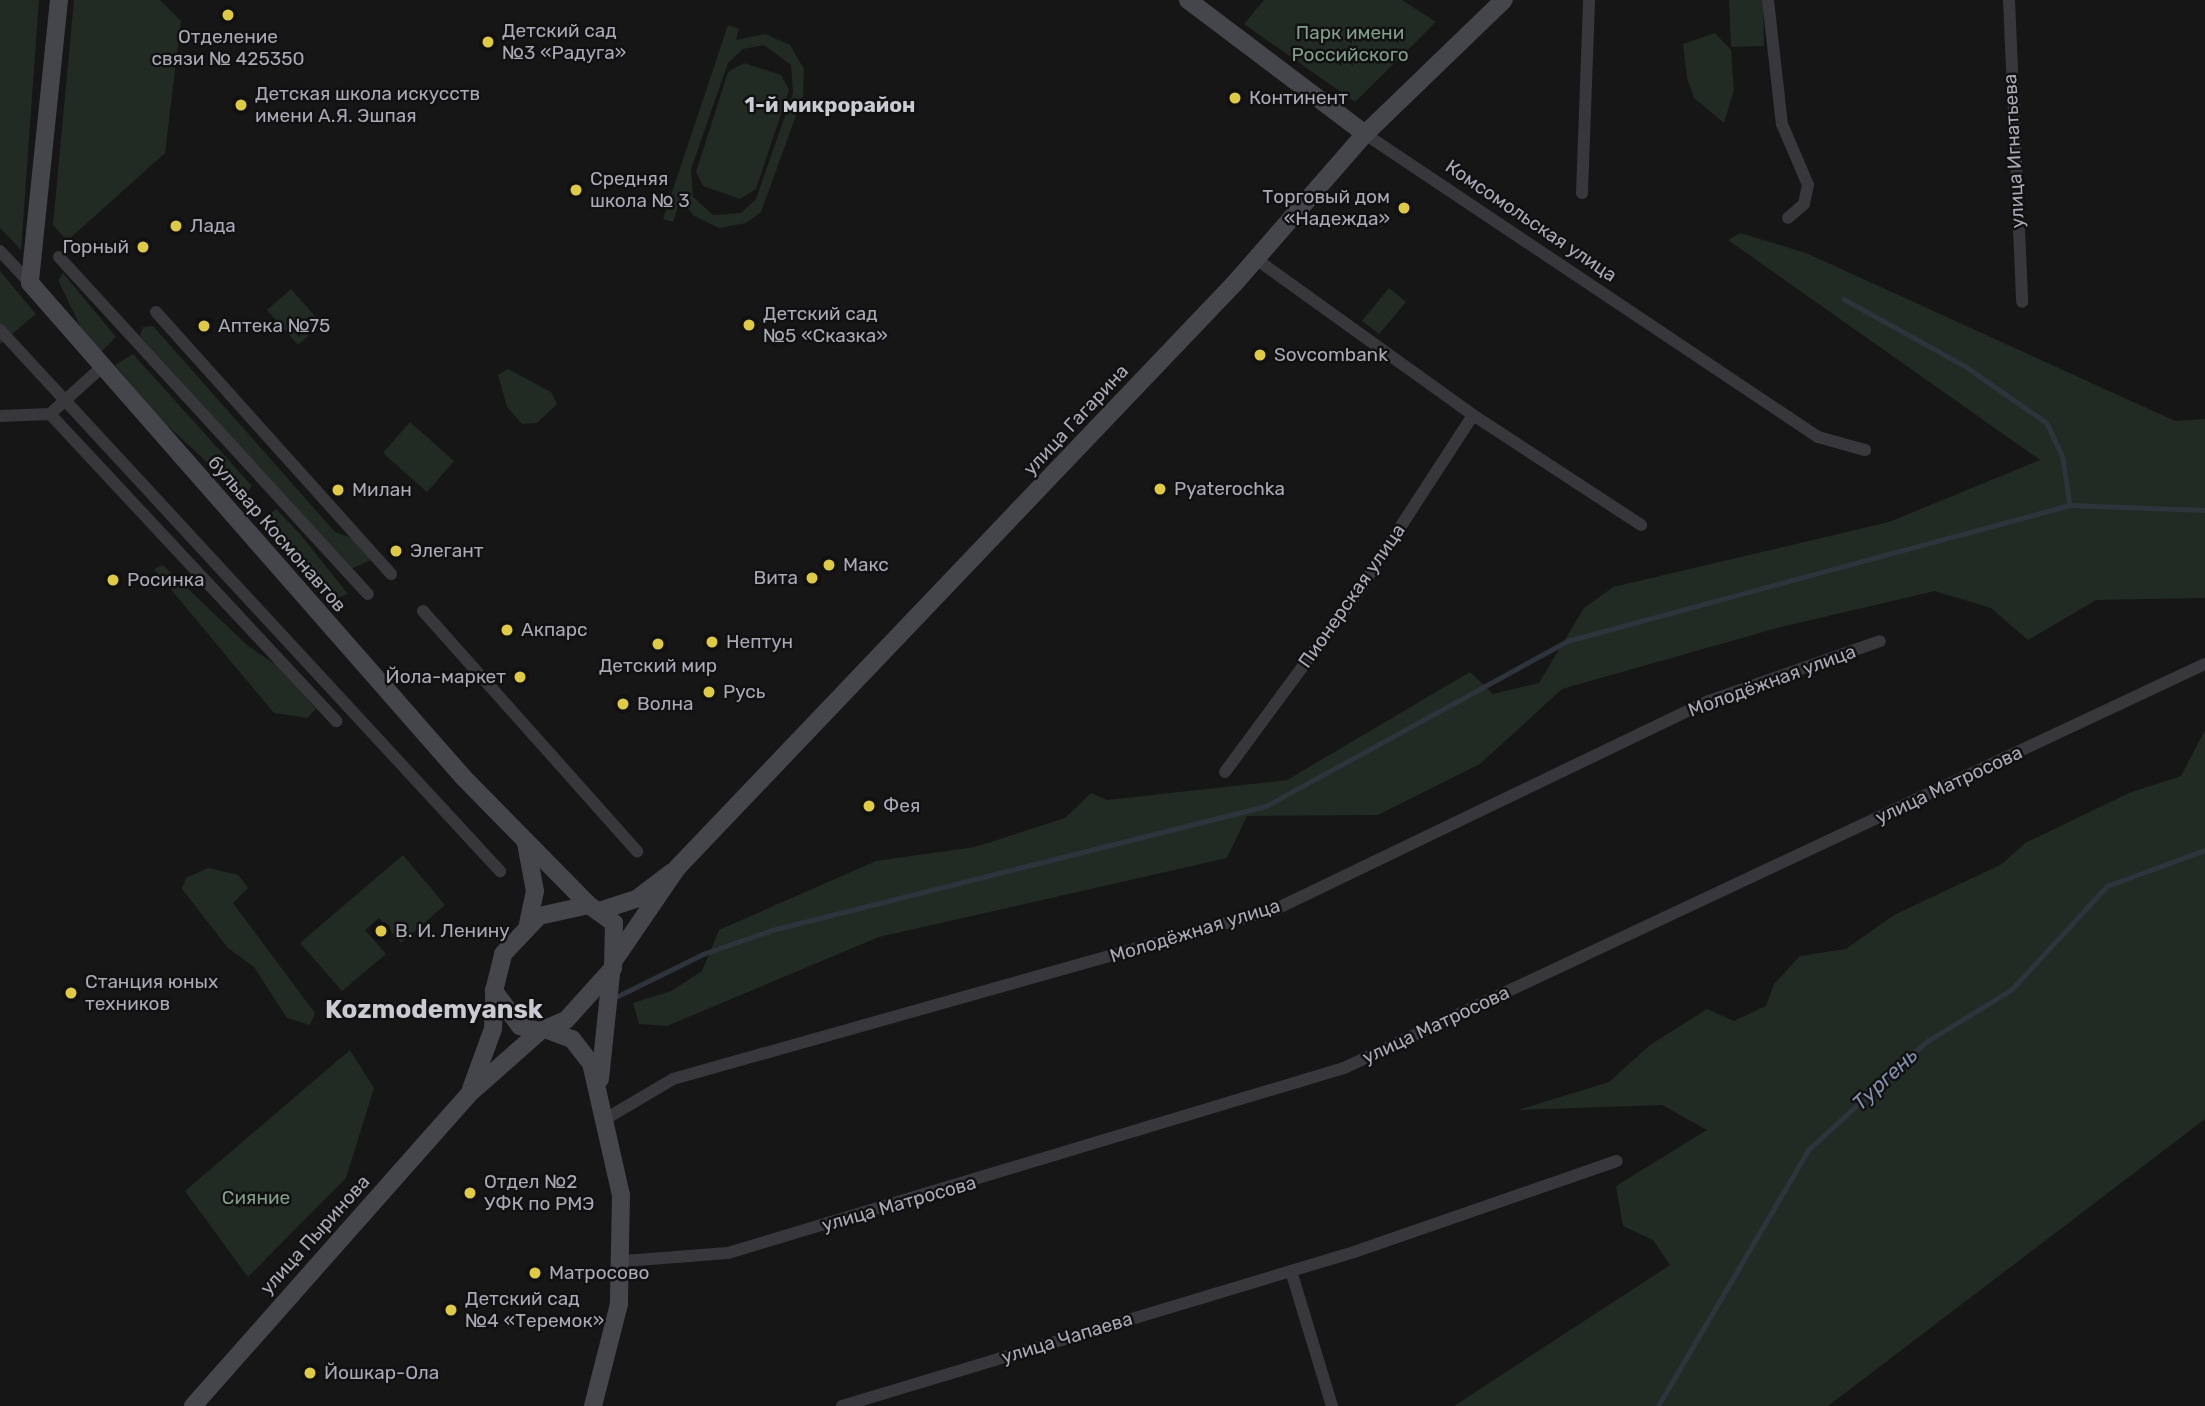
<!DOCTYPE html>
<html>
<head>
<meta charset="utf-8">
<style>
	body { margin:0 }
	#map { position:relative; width:2205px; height:1406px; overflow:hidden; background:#161617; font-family:Rubik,sans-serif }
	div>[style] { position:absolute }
	.green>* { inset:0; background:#222a24 }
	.stream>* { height:4.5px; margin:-2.25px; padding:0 2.25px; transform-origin:2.25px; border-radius:2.25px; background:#2f343c }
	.street>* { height:12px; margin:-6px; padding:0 6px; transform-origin:6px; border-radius:6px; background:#37373c }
	.secondary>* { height:18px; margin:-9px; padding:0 9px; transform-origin:9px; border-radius:9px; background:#45454c }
	.dots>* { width:19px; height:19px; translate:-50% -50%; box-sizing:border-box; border:4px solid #111112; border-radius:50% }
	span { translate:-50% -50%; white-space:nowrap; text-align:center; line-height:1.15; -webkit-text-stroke:5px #111112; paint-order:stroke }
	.poi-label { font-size:19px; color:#a9aab6 }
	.left { translate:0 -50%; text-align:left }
	.right { translate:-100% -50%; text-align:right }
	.park-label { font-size:19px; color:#829f8a }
	.street-label { font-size:19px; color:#a9aab6 }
	.neighbourhood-label { font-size:21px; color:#c9cad2; font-weight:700 }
	.water-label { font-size:21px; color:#8491ad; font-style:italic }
	.district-label { font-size:26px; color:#c9cad2; font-weight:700 }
</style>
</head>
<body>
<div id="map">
	<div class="green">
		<i style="clip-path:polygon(0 0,39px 0,21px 250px,0 228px)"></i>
		<i style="clip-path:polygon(74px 0,160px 0,181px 21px,165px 153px,67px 241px,53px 225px)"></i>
		<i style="clip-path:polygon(1264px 0,1402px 0,1436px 22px,1355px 102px,1244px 24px)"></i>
		<i style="clip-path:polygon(1729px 0,1763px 0,1764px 46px,1731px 47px)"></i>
		<i style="clip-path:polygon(evenodd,728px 25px,739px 29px,736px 40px,765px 34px,790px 45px,804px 69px,803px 96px,761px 212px,746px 223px,719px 228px,694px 216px,681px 199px,673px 222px,663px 219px,728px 25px,764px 45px,791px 65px,793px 93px,756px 199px,741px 213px,713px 215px,693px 197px,691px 169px,728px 63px,743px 49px,764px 45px)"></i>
		<i style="clip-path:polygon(1715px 33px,1731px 50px,1734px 90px,1724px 123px,1694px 98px,1687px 78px,1683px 44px)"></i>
		<i style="clip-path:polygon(744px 63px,781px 75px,789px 90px,756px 189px,740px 199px,703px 186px,696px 172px,728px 72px)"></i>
		<i style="clip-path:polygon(1740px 233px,1806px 253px,2175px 421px,2205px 419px,2205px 598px,2096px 600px,2028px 640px,1991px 608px,1935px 591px,1777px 628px,1562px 689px,1480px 764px,1378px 815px,1247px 816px,1227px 858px,879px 937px,667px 1026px,639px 1024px,633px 1003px,671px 991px,702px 971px,719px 930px,876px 861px,975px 847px,1065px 818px,1091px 793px,1107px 800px,1287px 780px,1470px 672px,1493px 694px,1539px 683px,1584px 608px,1613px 587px,1889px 522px,2040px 460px,1728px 240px)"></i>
		<i style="clip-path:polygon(0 271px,36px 314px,0 344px)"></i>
		<i style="clip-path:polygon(63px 273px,116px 337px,101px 352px,84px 334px,58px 280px)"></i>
		<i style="clip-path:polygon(1389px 288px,1406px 302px,1379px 334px,1362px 321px)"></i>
		<i style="clip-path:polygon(291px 289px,322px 324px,298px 345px,267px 310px)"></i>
		<i style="clip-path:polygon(153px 326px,335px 532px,357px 540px,371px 560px,351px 569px,140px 336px,143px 327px)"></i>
		<i style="clip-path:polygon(133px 354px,252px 486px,244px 496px,160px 419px,115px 365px)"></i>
		<i style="clip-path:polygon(508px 369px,551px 392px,557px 404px,537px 423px,522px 424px,507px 407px,498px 375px)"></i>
		<i style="clip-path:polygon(410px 422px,454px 461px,427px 492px,383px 453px)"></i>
		<i style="clip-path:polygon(276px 509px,300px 534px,348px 594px,334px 599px,317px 591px,272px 536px,268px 516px)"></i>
		<i style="clip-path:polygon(163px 565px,248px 646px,281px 668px,316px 709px,307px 718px,274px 713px,154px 569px)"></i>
		<i style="clip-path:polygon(2205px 730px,2205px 1119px,1828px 1406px,1454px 1406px,1670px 1265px,1653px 1240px,1623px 1226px,1616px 1186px,1707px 1130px,1662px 1105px,1518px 1110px,1609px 1082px,1650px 1045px,1707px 1009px,1734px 1021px,1766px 1006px,1774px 984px,1800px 956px,1846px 949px,1894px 915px,2002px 864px,2025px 843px,2129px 793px,2181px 776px)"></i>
		<i style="clip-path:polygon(403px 855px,445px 905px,401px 943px,379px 918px,365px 930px,386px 954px,342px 991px,300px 943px)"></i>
		<i style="clip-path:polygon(208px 868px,238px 875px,248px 888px,233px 903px,315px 1013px,310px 1025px,287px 1018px,254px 967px,228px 948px,182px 889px,186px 878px)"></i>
		<i style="clip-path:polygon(350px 1050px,374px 1088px,346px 1178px,248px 1277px,185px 1191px)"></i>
	</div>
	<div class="stream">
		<i style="left:1844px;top:299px;width:138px;rotate:29deg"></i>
		<i style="left:1965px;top:366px;width:100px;rotate:34.8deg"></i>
		<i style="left:2047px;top:423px;width:38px;rotate:65deg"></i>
		<i style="left:2063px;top:458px;width:48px;rotate:81.5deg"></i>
		<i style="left:618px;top:996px;width:95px;rotate:-26.3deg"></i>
		<i style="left:703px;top:954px;width:73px;rotate:-19.2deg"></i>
		<i style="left:772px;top:930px;width:509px;rotate:-14.09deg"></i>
		<i style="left:1266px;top:806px;width:343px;rotate:-28.7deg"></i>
		<i style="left:1567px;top:641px;width:521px;rotate:-15.13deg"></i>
		<i style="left:2070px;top:505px;width:135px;rotate:2.1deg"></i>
		<i style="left:1658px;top:1406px;width:297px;rotate:-59.6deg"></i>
		<i style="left:1808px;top:1150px;width:160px;rotate:-42.5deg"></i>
		<i style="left:1926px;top:1042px;width:100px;rotate:-31.5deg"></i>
		<i style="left:2011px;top:990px;width:142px;rotate:-47.3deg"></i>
		<i style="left:2107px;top:886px;width:104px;rotate:-20.2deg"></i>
	</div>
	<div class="street">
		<i style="left:1768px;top:0;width:125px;rotate:83.6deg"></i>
		<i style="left:1782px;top:124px;width:66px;rotate:66.9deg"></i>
		<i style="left:1808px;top:185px;width:19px;rotate:102deg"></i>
		<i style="left:1804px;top:204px;width:21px;rotate:139deg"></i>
		<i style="left:2009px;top:0;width:302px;rotate:87.5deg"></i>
		<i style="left:1365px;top:134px;width:545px;rotate:33.78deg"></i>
		<i style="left:1818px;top:437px;width:49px;rotate:15.5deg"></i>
		<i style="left:1582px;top:193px;width:193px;rotate:-87.9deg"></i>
		<i style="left:0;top:251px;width:44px;rotate:46.8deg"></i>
		<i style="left:59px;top:257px;width:457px;rotate:47.5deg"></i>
		<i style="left:1256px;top:259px;width:267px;rotate:35.7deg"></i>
		<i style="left:1473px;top:415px;width:201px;rotate:33.2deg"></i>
		<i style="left:156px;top:312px;width:352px;rotate:48.1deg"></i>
		<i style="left:0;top:330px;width:737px;rotate:47.26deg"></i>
		<i style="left:50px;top:414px;width:420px;rotate:47deg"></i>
		<i style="left:0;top:416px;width:50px;rotate:-2.3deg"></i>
		<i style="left:50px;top:414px;width:70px;rotate:-42.1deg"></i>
		<i style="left:423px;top:611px;width:322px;rotate:48.3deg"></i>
		<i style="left:1225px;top:772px;width:231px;rotate:-53.6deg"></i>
		<i style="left:1362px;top:586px;width:204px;rotate:-57deg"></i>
		<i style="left:607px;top:1118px;width:77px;rotate:-30.6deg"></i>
		<i style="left:673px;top:1079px;width:627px;rotate:-15.74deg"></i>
		<i style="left:1276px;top:909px;width:480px;rotate:-25.7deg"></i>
		<i style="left:1709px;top:701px;width:181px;rotate:-19.3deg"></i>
		<i style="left:624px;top:1261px;width:104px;rotate:-4.4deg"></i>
		<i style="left:728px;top:1253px;width:643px;rotate:-16.72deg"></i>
		<i style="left:1344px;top:1068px;width:951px;rotate:-25.14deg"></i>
		<i style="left:1291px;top:1271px;width:141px;rotate:73.1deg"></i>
		<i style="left:842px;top:1406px;width:535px;rotate:-16.74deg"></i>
		<i style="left:1354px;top:1252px;width:278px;rotate:-19.1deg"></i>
	</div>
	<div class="secondary">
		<i style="left:59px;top:0;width:284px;rotate:95.9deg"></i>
		<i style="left:30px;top:283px;width:657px;rotate:48.76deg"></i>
		<i style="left:463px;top:777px;width:180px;rotate:45.5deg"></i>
		<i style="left:1188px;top:0;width:222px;rotate:37.1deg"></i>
		<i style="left:526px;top:843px;width:49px;rotate:79.4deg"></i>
		<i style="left:535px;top:891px;width:35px;rotate:102deg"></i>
		<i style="left:589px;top:905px;width:31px;rotate:36deg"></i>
		<i style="left:614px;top:923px;width:45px;rotate:91.3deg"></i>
		<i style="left:613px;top:968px;width:70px;rotate:132.1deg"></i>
		<i style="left:566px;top:1020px;width:28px;rotate:157deg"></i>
		<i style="left:540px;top:1031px;width:21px;rotate:-166deg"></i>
		<i style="left:520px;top:1026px;width:44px;rotate:-126.6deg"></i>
		<i style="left:494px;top:991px;width:38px;rotate:-76deg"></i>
		<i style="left:503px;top:954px;width:52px;rotate:-46.5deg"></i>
		<i style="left:539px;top:916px;width:51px;rotate:-12.4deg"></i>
		<i style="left:602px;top:910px;width:38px;rotate:-18deg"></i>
		<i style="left:638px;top:898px;width:43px;rotate:-37.4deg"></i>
		<i style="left:615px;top:959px;width:110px;rotate:-55.7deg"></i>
		<i style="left:677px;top:868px;width:807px;rotate:-46.36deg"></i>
		<i style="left:1234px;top:284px;width:199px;rotate:-48.9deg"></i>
		<i style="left:1365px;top:134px;width:193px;rotate:-44deg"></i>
		<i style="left:548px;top:1030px;width:26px;rotate:21deg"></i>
		<i style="left:572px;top:1039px;width:31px;rotate:52deg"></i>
		<i style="left:591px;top:1063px;width:135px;rotate:77.2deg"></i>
		<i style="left:621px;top:1195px;width:109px;rotate:91.1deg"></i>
		<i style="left:619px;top:1304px;width:105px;rotate:104.3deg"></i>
		<i style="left:600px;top:1079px;width:105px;rotate:-84deg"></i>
		<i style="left:471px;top:1089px;width:64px;rotate:-69.9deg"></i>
		<i style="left:493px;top:1029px;width:34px;rotate:-88deg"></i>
		<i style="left:193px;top:1406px;width:418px;rotate:-48.5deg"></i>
		<i style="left:470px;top:1093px;width:94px;rotate:-41.5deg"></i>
	</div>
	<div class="dots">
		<i style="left:228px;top:15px;background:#dfca46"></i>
		<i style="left:488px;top:42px;background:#dfca46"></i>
		<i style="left:1235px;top:98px;background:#dfca46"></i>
		<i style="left:241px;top:105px;background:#dfca46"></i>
		<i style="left:576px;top:190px;background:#dfca46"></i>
		<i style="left:1404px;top:208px;background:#dfca46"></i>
		<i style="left:176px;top:226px;background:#dfca46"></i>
		<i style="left:143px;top:247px;background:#dfca46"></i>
		<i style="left:749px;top:325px;background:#dfca46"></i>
		<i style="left:204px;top:326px;background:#dfca46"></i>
		<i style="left:1260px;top:355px;background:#dfca46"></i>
		<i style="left:1160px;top:489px;background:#dfca46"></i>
		<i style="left:338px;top:490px;background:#dfca46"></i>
		<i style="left:396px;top:551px;background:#dfca46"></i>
		<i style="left:829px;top:565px;background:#dfca46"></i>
		<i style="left:812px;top:578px;background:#dfca46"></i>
		<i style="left:113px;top:580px;background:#dfca46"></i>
		<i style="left:507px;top:630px;background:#dfca46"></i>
		<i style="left:712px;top:642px;background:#dfca46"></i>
		<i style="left:658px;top:644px;background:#dfca46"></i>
		<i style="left:520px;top:677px;background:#dfca46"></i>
		<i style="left:709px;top:692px;background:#dfca46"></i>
		<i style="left:623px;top:704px;background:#dfca46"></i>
		<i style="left:869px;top:806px;background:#dfca46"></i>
		<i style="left:381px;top:931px;background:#dfca46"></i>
		<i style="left:71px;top:993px;background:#dfca46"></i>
		<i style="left:470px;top:1193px;background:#dfca46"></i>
		<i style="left:535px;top:1273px;background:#dfca46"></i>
		<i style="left:451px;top:1310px;background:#dfca46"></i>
		<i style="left:310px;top:1373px;background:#dfca46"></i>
	</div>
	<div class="poi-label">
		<span class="left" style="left:502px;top:42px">Детский сад<br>№3 «Радуга»</span>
		<span style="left:228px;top:48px">Отделение<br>связи № 425350</span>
		<span class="left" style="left:255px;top:105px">Детская школа искусств<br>имени А.Я. Эшпая</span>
		<span class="left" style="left:1249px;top:98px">Континент</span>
		<span class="left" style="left:590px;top:190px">Средняя<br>школа № 3</span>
		<span class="right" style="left:1390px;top:208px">Торговый дом<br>«Надежда»</span>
		<span class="left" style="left:190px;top:226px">Лада</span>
		<span class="right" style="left:129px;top:247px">Горный</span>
		<span class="left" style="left:763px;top:325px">Детский сад<br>№5 «Сказка»</span>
		<span class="left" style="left:218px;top:326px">Аптека №75</span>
		<span class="left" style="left:1274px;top:355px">Sovcombank</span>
		<span class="left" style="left:1174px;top:489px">Pyaterochka</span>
		<span class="left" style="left:352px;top:490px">Милан</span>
		<span class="left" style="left:410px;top:551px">Элегант</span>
		<span class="left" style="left:843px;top:565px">Макс</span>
		<span class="right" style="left:798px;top:578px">Вита</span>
		<span class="left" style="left:127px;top:580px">Росинка</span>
		<span class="left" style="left:521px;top:630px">Акпарс</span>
		<span class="left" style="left:726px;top:642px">Нептун</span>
		<span style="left:658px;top:666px">Детский мир</span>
		<span class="right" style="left:506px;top:677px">Йола-маркет</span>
		<span class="left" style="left:723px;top:692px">Русь</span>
		<span class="left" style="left:637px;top:704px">Волна</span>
		<span class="left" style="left:883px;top:806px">Фея</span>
		<span class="left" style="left:395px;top:931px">В. И. Ленину</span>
		<span class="left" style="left:85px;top:993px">Станция юных<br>техников</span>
		<span class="left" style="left:484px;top:1193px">Отдел №2<br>УФК по РМЭ</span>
		<span class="left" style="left:549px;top:1273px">Матросово</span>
		<span class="left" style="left:465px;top:1310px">Детский сад<br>№4 «Теремок»</span>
		<span class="left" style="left:324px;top:1373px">Йошкар-Ола</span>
	</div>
	<div class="park-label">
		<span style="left:1350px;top:44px">Парк имени<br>Российского</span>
		<span style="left:256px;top:1198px">Сияние</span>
	</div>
	<div class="street-label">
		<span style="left:2014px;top:151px;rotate:-93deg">улица Игнатьева</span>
		<span style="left:1531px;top:221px;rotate:34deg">Комсомольская улица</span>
		<span style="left:1076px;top:420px;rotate:-47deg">улица Гагарина</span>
		<span style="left:277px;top:534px;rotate:49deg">бульвар Космонавтов</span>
		<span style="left:1352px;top:596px;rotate:-55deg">Пионерская улица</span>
		<span style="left:1772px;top:681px;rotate:-20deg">Молодёжная улица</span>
		<span style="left:1949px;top:785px;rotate:-25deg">улица Матросова</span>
		<span style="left:1195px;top:931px;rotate:-17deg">Молодёжная улица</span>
		<span style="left:1436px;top:1025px;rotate:-25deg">улица Матросова</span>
		<span style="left:899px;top:1204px;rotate:-16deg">улица Матросова</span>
		<span style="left:315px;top:1235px;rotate:-48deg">улица Пыринова</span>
		<span style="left:1067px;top:1338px;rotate:-17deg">улица Чапаева</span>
	</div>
	<div class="neighbourhood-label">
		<span style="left:830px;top:105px">1-й микрорайон</span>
	</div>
	<div class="water-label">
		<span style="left:1885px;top:1079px;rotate:-43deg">Тургень</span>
	</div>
	<div class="district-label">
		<span style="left:434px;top:1010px">Kozmodemyansk</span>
	</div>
</div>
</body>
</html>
